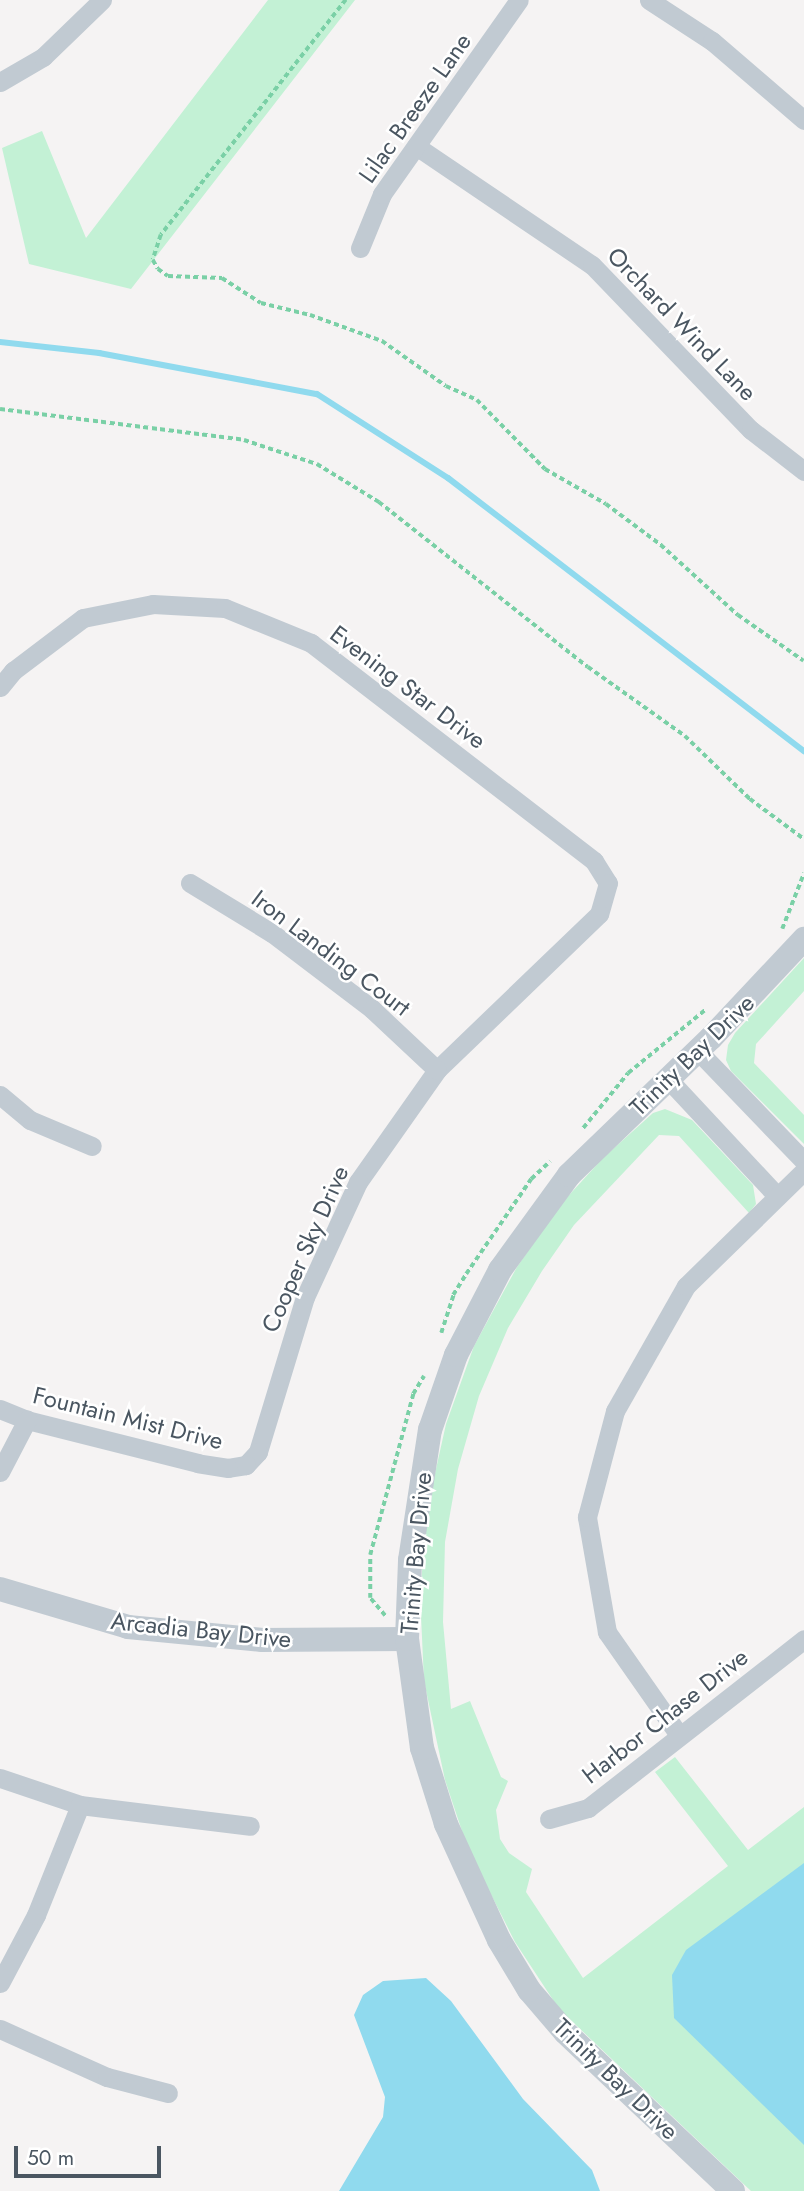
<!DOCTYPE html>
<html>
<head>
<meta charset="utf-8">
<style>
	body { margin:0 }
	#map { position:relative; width:804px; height:2191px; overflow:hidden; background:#f5f3f3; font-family:Jost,sans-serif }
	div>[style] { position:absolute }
	.green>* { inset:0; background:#c3f1d5 }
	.water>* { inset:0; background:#90daee }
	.stream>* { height:6px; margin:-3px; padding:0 3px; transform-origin:3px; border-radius:3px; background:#90daee }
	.path>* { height:3.5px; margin-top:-1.75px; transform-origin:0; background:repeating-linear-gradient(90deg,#7ad0a6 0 5px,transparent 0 8.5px) }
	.minor>* { height:19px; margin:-9.5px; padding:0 9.5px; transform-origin:9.5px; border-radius:9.5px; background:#c1cad2 }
	.tertiary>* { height:24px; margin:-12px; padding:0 12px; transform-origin:12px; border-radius:12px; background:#c1cad2 }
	span { translate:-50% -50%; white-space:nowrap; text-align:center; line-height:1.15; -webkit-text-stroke:5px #fff; paint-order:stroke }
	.street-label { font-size:24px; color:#4a5661 }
	.scale { position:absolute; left:14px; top:2146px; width:147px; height:32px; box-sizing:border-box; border:4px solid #4a5661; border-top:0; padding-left:9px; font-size:21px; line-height:24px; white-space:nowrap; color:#4a5661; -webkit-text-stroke:5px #fff; paint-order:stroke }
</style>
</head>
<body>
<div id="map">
	<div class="green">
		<i style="clip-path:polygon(268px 0,355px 0,131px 289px,29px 264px,2px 148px,42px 131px,86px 238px)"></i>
		<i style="clip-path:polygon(804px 958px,804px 991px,756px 1044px,754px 1063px,804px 1115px,804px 1144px,731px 1071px,726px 1060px,728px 1045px,735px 1033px)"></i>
		<i style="clip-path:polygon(665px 1109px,692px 1120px,753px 1185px,756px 1204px,749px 1213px,679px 1136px,659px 1135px,574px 1225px,542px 1271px,508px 1328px,479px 1396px,458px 1469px,445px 1542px,443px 1622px,451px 1709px,470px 1701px,501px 1777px,508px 1781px,496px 1810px,500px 1839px,509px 1853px,532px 1869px,526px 1892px,583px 1978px,728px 1866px,655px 1772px,675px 1757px,748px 1850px,804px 1807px,804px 2191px,751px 2191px,559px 2009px,515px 1942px,468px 1849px,445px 1780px,424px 1681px,420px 1594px,428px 1505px,446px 1424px,474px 1346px,517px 1267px,560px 1205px,603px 1158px,653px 1113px)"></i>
	</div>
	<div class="water">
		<i style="clip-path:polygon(804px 1863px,804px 2145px,674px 2018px,672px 1975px,686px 1950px)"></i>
		<i style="clip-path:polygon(426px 1978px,451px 2001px,523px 2099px,592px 2170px,600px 2191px,339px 2191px,383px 2117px,385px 2097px,354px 2015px,363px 1995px,383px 1981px)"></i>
	</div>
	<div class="stream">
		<i style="left:0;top:342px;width:100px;rotate:6.3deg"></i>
		<i style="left:99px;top:353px;width:222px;rotate:10.7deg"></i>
		<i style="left:317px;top:394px;width:156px;rotate:32.7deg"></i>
		<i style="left:448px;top:478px;width:449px;rotate:37.5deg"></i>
	</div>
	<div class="path">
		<i style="left:346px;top:0;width:299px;rotate:128.2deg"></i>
		<i style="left:161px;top:235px;width:26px;rotate:108deg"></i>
		<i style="left:153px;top:260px;width:10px;rotate:61deg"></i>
		<i style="left:158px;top:269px;width:12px;rotate:35deg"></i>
		<i style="left:168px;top:276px;width:54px;rotate:2.1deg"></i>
		<i style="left:222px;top:278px;width:46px;rotate:32.7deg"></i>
		<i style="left:261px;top:303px;width:50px;rotate:13.8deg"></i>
		<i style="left:310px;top:315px;width:77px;rotate:19.9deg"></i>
		<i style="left:382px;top:341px;width:78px;rotate:35.1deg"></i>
		<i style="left:446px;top:386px;width:34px;rotate:24deg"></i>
		<i style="left:477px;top:400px;width:97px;rotate:45.4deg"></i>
		<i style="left:545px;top:469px;width:70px;rotate:29.8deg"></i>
		<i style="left:606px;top:504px;width:69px;rotate:36.7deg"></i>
		<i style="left:661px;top:545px;width:104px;rotate:42.3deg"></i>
		<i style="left:738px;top:615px;width:80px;rotate:34.9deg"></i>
		<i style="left:0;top:409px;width:246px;rotate:7.2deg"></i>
		<i style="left:244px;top:440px;width:77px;rotate:18.2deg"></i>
		<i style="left:317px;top:464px;width:73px;rotate:31.5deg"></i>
		<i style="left:379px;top:502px;width:266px;rotate:38.3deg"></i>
		<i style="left:588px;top:667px;width:119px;rotate:35.4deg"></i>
		<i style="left:685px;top:736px;width:91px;rotate:44.1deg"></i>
		<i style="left:750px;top:799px;width:67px;rotate:36.5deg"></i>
		<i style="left:782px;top:929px;width:60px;rotate:-68.6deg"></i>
		<i style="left:583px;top:1128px;width:71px;rotate:-50.7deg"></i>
		<i style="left:628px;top:1073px;width:99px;rotate:-39.3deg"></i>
		<i style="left:441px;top:1333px;width:40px;rotate:-72deg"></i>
		<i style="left:453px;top:1295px;width:25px;rotate:-58deg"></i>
		<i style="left:466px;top:1274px;width:115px;rotate:-55.6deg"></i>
		<i style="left:531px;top:1179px;width:26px;rotate:-43deg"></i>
		<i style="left:385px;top:1616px;width:23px;rotate:-130deg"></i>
		<i style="left:370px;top:1598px;width:43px;rotate:-90deg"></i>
		<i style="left:370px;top:1555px;width:167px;rotate:-75deg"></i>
		<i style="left:413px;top:1394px;width:21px;rotate:-59deg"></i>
	</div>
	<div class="minor">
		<i style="left:649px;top:0;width:75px;rotate:33.1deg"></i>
		<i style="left:712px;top:41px;width:121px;rotate:40.7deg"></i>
		<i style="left:0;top:82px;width:50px;rotate:-30.2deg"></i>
		<i style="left:43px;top:57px;width:82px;rotate:-44deg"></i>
		<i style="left:416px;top:146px;width:212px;rotate:34.1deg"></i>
		<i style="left:592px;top:265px;width:229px;rotate:46.1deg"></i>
		<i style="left:751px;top:430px;width:67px;rotate:37.7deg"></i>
		<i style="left:360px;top:248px;width:58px;rotate:-67.8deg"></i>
		<i style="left:382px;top:194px;width:237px;rotate:-54.8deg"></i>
		<i style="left:0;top:687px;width:21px;rotate:-51deg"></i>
		<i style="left:13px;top:671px;width:88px;rotate:-37.1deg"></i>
		<i style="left:83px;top:618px;width:71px;rotate:-11.3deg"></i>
		<i style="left:153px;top:604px;width:72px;rotate:3.2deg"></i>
		<i style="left:225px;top:608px;width:93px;rotate:22.1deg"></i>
		<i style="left:311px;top:643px;width:357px;rotate:37.6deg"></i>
		<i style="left:594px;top:861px;width:26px;rotate:58deg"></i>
		<i style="left:608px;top:883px;width:32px;rotate:106deg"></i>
		<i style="left:599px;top:914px;width:225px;rotate:136.1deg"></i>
		<i style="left:437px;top:1070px;width:137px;rotate:125.2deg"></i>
		<i style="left:358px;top:1182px;width:127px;rotate:114.7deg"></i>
		<i style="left:305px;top:1297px;width:162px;rotate:106.9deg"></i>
		<i style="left:258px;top:1452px;width:18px;rotate:133deg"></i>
		<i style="left:246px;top:1465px;width:18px;rotate:171deg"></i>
		<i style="left:228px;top:1468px;width:30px;rotate:-171deg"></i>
		<i style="left:198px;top:1463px;width:176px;rotate:-165.9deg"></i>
		<i style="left:27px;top:1420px;width:29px;rotate:-158deg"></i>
		<i style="left:190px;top:883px;width:96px;rotate:31.4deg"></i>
		<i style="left:272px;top:933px;width:126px;rotate:37.2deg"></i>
		<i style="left:372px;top:1009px;width:89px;rotate:43.2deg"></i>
		<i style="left:698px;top:1051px;width:153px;rotate:46.1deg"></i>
		<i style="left:668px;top:1079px;width:158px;rotate:47deg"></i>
		<i style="left:0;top:1095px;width:39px;rotate:40deg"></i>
		<i style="left:30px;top:1120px;width:67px;rotate:22.8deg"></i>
		<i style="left:0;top:1472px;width:59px;rotate:-62.6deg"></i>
		<i style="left:679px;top:1735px;width:126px;rotate:-125deg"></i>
		<i style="left:607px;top:1632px;width:117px;rotate:-99.9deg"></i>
		<i style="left:587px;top:1517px;width:110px;rotate:-75.2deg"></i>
		<i style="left:615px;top:1411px;width:144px;rotate:-60.4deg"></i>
		<i style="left:686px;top:1286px;width:165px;rotate:-44.3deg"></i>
		<i style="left:0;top:1778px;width:84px;rotate:18.6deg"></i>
		<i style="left:80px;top:1805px;width:171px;rotate:7deg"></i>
		<i style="left:549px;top:1819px;width:41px;rotate:-15.8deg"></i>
		<i style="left:588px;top:1808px;width:274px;rotate:-38deg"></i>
		<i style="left:0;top:1983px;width:77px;rotate:-62.1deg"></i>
		<i style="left:36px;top:1915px;width:118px;rotate:-68.2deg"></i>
		<i style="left:0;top:2029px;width:117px;rotate:24.2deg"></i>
		<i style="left:107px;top:2077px;width:63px;rotate:14.7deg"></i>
	</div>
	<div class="tertiary">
		<i style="left:0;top:1589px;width:134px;rotate:16.5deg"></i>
		<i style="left:128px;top:1627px;width:135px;rotate:5.5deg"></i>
		<i style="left:262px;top:1640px;width:145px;rotate:-0.4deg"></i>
		<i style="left:733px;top:2191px;width:231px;rotate:-136.6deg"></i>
		<i style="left:565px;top:2032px;width:55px;rotate:-130.6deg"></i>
		<i style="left:529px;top:1990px;width:58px;rotate:-121deg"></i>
		<i style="left:499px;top:1940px;width:128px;rotate:-114.6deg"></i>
		<i style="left:446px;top:1824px;width:80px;rotate:-107.5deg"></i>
		<i style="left:422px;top:1748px;width:110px;rotate:-97.8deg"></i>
		<i style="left:407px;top:1639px;width:79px;rotate:-87.8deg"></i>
		<i style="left:410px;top:1560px;width:132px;rotate:-81.3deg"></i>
		<i style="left:430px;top:1430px;width:79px;rotate:-70.9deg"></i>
		<i style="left:456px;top:1355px;width:96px;rotate:-62.6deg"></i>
		<i style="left:500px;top:1270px;width:117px;rotate:-54deg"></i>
		<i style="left:569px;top:1175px;width:197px;rotate:-44deg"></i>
		<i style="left:711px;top:1038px;width:136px;rotate:-46.8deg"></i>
	</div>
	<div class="street-label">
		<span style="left:415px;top:108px;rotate:-55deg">Lilac Breeze Lane</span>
		<span style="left:682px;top:324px;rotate:46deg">Orchard Wind Lane</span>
		<span style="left:408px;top:687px;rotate:37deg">Evening Star Drive</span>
		<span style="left:331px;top:953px;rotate:37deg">Iron Landing Court</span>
		<span style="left:692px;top:1055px;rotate:-44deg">Trinity Bay Drive</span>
		<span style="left:305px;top:1249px;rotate:-66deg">Cooper Sky Drive</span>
		<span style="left:128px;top:1418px;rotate:14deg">Fountain Mist Drive</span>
		<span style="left:416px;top:1553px;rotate:-85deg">Trinity Bay Drive</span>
		<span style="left:201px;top:1630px;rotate:6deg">Arcadia Bay Drive</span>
		<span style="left:665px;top:1716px;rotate:-38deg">Harbor Chase Drive</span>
		<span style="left:616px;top:2079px;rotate:44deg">Trinity Bay Drive</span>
	</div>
	<div class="scale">50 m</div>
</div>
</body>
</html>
